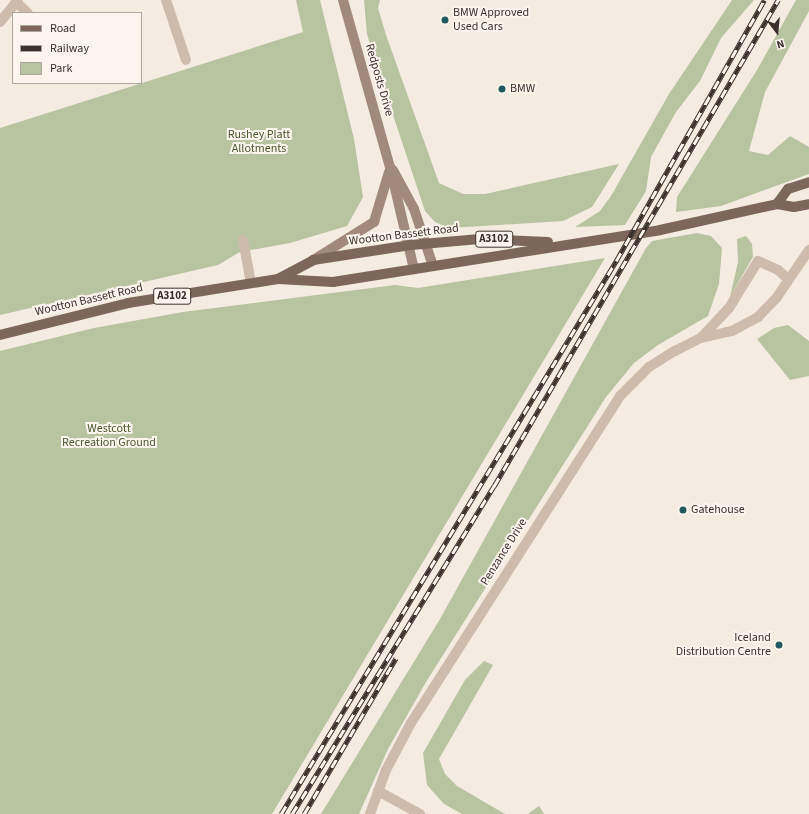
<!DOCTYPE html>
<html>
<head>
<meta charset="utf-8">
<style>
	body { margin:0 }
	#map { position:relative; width:809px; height:814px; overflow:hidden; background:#f4ebe1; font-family:"Source Sans 3",sans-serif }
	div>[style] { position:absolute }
	.green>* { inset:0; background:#b8c4a0 }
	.street>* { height:10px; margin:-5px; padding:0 5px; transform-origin:5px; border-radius:5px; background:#cdbbac }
	.secondary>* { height:10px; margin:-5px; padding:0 5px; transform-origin:5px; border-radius:5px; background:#a18a7d }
	.primary>* { height:10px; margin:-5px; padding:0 5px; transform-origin:5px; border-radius:5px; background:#7d675c }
	.rail>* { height:4.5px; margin-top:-2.25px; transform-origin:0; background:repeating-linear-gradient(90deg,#fbf5ee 0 9px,#3b302b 0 18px); box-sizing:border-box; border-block:1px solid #3b302b }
	.dots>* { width:11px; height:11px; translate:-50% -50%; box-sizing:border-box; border:2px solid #fbf5ee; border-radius:50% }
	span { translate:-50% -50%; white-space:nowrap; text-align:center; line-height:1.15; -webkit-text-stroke:4px #fbf5ee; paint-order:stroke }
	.shield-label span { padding:1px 3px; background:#fbf5ee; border:1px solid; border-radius:3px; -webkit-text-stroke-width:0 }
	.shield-label { font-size:11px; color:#3b302b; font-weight:700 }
	.poi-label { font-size:12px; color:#3b302b }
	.left { translate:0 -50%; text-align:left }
	.right { translate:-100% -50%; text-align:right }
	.street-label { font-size:12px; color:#3b302b }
	.park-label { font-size:12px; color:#4a5a2e }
	.legend { position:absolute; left:12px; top:12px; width:130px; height:72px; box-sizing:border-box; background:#fbf5ee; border:1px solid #aea6a0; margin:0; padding:5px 7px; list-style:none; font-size:12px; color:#3b302b }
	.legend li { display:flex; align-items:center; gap:8px; height:20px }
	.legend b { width:20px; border:1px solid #aea6a0 }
	.north { position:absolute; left:757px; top:12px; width:40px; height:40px; -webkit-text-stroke:3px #fbf5ee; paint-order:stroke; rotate:164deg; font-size:11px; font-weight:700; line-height:16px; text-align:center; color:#3b302b }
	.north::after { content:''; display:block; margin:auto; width:14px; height:18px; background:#3b302b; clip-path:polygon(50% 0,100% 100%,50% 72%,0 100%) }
</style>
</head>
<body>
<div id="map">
	<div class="green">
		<i style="clip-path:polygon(296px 0,320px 0,354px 139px,363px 197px,347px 226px,290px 243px,240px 252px,218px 265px,0 315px,0 128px,303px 32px)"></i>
		<i style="clip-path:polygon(364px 0,380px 0,378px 8px,386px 35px,439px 183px,463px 194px,485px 194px,619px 164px,592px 207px,563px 221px,449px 228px,435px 222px,425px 211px,378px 70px,367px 34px)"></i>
		<i style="clip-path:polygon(732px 0,754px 0,721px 38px,700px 81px,676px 112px,651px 157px,646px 191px,625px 225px,575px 227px,600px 211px,611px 196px,669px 94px)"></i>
		<i style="clip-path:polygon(796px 0,809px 0,809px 11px,765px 92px,749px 151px,768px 155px,790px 136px,809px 147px,809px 174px,721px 206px,676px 212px,677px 197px,757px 70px)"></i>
		<i style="clip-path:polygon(697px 233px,711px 236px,722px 248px,719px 284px,708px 316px,658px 345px,634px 363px,606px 397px,426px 682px,388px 749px,359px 814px,321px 814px,440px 619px,646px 248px,652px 241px)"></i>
		<i style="clip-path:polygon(746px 236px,752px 244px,753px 257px,730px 297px,738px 262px,737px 239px)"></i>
		<i style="clip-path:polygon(605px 258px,272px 814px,0 814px,0 351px,94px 328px,183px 312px,395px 285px,418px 288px)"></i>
		<i style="clip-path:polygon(788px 325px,809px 341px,809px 376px,790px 380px,757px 339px,774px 328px)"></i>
		<i style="clip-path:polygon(484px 661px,493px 665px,439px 759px,445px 774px,457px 786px,505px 814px,462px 814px,444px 804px,427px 785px,423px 753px,465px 680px)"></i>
		<i style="clip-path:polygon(539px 806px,544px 814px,528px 814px)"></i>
	</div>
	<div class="street">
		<i style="left:166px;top:0;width:63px;rotate:71.6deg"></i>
		<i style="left:16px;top:2px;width:16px;rotate:43deg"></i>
		<i style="left:0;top:22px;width:28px;rotate:-51deg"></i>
		<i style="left:243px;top:240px;width:44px;rotate:79.5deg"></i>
		<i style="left:701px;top:338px;width:41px;rotate:-47deg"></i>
		<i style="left:729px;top:308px;width:55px;rotate:-58.3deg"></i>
		<i style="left:758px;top:261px;width:22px;rotate:24deg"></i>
		<i style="left:778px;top:270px;width:13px;rotate:42deg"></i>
		<i style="left:378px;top:791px;width:48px;rotate:28.7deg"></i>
		<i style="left:370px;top:814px;width:47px;rotate:-70deg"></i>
		<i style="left:386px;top:770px;width:53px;rotate:-62deg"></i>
		<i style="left:411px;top:723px;width:388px;rotate:-57.4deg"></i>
		<i style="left:620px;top:396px;width:41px;rotate:-45deg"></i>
		<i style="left:649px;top:367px;width:31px;rotate:-32deg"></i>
		<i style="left:675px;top:351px;width:29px;rotate:-27deg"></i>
		<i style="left:701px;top:338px;width:32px;rotate:-13deg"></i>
		<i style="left:732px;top:331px;width:30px;rotate:-28deg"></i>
		<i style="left:758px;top:317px;width:28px;rotate:-46deg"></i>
		<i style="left:777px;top:297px;width:57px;rotate:-55.8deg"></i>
	</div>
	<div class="secondary">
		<i style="left:343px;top:0;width:173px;rotate:74.3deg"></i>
		<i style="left:390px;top:167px;width:105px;rotate:76.8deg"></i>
		<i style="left:393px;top:170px;width:44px;rotate:61.7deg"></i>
		<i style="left:414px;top:209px;width:60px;rotate:71.6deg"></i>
		<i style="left:315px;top:259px;width:70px;rotate:-32.1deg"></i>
		<i style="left:374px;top:222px;width:52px;rotate:-73.3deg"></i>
	</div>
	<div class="primary">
		<i style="left:777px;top:204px;width:19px;rotate:-54deg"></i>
		<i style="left:788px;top:189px;width:22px;rotate:-18deg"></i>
		<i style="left:278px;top:279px;width:40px;rotate:-28deg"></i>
		<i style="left:313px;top:260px;width:99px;rotate:-8.7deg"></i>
		<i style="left:411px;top:245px;width:69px;rotate:-5deg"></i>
		<i style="left:480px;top:239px;width:68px;rotate:2.5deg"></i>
		<i style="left:0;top:335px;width:132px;rotate:-14deg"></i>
		<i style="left:128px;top:303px;width:152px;rotate:-9.1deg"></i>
		<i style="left:278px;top:279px;width:55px;rotate:3.1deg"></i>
		<i style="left:333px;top:282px;width:331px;rotate:-9deg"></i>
		<i style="left:660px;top:230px;width:120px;rotate:-12.5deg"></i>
		<i style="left:777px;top:204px;width:17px;rotate:10deg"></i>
		<i style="left:794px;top:207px;width:15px;rotate:-11deg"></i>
	</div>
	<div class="rail">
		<i style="left:281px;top:814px;width:647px;rotate:-58.79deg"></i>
		<i style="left:616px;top:261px;width:300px;rotate:-60.4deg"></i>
		<i style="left:292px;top:814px;width:385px;rotate:-58.4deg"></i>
		<i style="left:494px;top:486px;width:563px;rotate:-59.7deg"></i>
		<i style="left:304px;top:814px;width:181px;rotate:-59.5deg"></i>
	</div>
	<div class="dots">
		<i style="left:445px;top:20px;background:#1f5a5e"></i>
		<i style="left:502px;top:89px;background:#1f5a5e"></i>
		<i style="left:683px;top:510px;background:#1f5a5e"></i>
		<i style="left:779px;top:645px;background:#1f5a5e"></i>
	</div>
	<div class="shield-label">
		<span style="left:494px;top:239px">A3102</span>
		<span style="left:172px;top:296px">A3102</span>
	</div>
	<div class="poi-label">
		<span class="left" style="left:453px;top:20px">BMW Approved<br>Used Cars</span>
		<span class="left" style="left:510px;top:89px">BMW</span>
		<span class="left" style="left:691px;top:510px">Gatehouse</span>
		<span class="right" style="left:771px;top:645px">Iceland<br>Distribution Centre</span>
	</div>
	<div class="street-label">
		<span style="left:379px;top:80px;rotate:74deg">Redposts Drive</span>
		<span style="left:404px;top:235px;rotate:-7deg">Wootton Bassett Road</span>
		<span style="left:89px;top:300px;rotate:-13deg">Wootton Bassett Road</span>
		<span style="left:504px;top:552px;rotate:-58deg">Penzance Drive</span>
	</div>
	<div class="park-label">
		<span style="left:259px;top:142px">Rushey Platt<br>Allotments</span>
		<span style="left:109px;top:436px">Westcott<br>Recreation Ground</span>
	</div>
	<ul class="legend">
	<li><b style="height:5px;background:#7d675c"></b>Road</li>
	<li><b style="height:5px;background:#3b302b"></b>Railway</li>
	<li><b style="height:11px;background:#b8c4a0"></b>Park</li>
	</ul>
	<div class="north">N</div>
</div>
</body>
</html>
